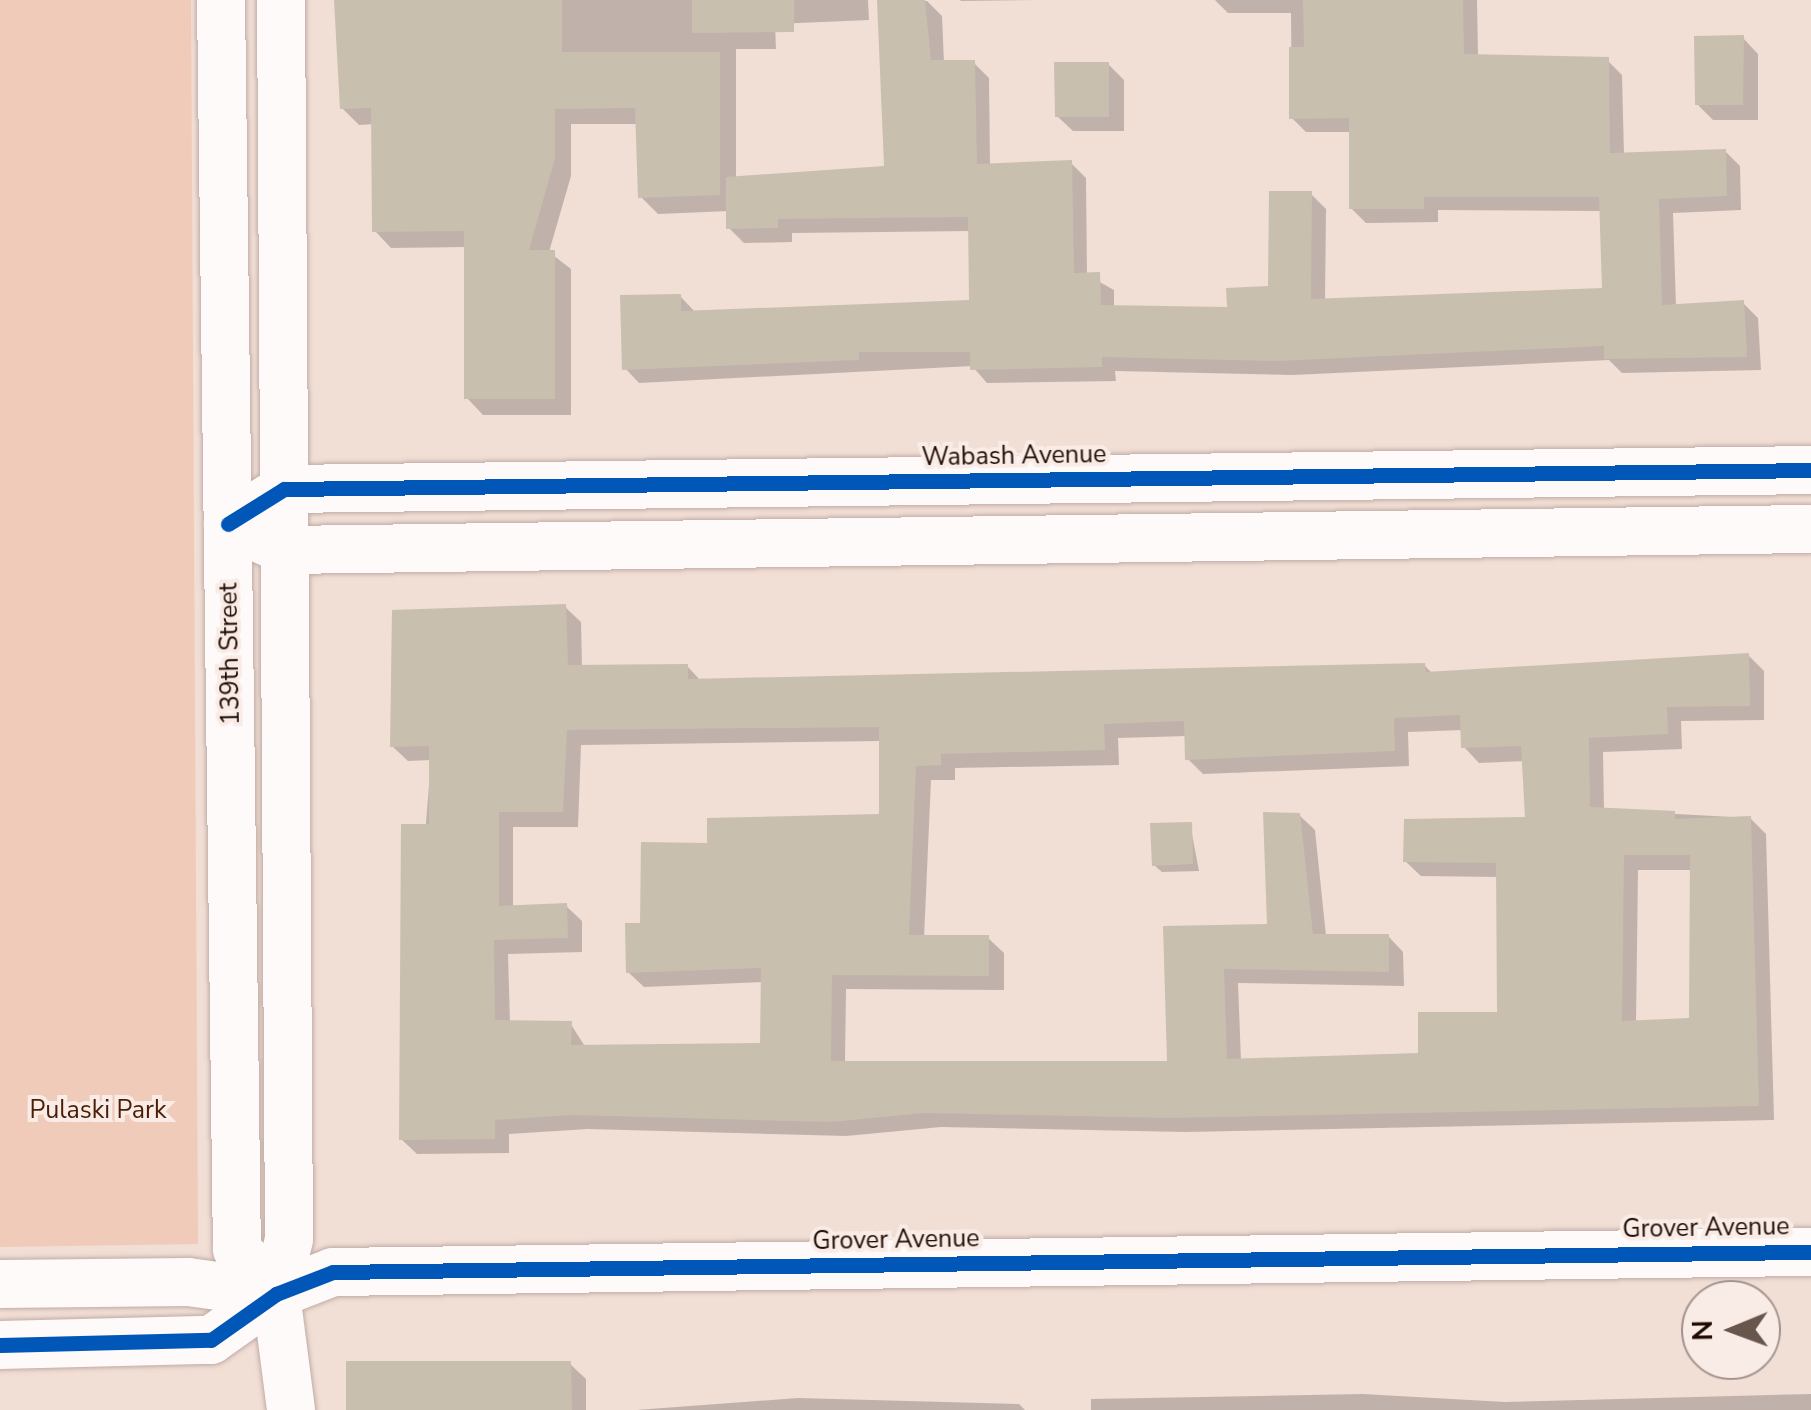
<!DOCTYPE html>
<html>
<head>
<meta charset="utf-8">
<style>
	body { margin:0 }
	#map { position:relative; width:1811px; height:1410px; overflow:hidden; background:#f1ded5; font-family:"Nunito Sans",sans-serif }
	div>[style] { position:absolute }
	.green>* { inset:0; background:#f0cbba }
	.shadow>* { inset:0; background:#0003 }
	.building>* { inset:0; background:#c8bfaf }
	.roads { filter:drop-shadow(0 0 2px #c0aca4) drop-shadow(0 0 2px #c0aca4) }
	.street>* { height:48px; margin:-24px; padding:0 24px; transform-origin:24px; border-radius:24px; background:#fdfaf9 }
	.cycleway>* { height:15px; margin:-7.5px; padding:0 7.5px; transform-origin:7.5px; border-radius:7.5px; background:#0057b8 }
	span { translate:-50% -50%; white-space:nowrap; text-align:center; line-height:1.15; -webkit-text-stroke:8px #f9ece7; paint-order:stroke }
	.street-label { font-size:25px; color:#1f0b03 }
	.park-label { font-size:25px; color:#4a1d05 }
	.north { position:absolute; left:1681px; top:1280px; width:100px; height:100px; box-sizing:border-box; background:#f9ece7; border:2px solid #a2928c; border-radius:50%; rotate:269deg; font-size:28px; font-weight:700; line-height:40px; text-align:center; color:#1f0b03 }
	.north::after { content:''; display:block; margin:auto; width:35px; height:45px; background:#68554c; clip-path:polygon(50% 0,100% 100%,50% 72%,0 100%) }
</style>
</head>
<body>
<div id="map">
	<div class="green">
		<i style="clip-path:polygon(0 0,191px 0,198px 1244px,0 1247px)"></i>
	</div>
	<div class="shadow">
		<i style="clip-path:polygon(337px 0,868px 0,869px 20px,775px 24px,776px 49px,736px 49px,736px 179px,886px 168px,879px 3px,927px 1px,942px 16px,944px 63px,974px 63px,989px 78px,990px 166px,1071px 163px,1086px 178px,1087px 275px,1114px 290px,1114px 308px,1229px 309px,1270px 289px,1311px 194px,1326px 209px,1325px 301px,1605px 291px,1602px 211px,1438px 210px,1438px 222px,1366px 223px,1351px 208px,1351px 132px,1306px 132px,1292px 118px,1291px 13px,1228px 13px,1215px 0,1477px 0,1478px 57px,1607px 60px,1622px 75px,1624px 155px,1725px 151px,1740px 166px,1741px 210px,1673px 213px,1676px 307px,1743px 303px,1758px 318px,1761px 370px,1622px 373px,1609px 360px,1293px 375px,1115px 371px,1116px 381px,987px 383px,972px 366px,639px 383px,625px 368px,680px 296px,696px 313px,972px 302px,971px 231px,792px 233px,792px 242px,744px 243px,729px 228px,729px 211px,658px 214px,641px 197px,638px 124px,571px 124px,571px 176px,549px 252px,571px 269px,571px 415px,483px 415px,467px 398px,466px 247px,391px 248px,375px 231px,374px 124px,359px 125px,342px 108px)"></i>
		<i style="clip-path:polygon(960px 0,1036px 0,961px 1px)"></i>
		<i style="clip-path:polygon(1743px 38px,1758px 54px,1758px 120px,1713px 120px,1697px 104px)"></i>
		<i style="clip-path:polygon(1108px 64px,1124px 80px,1124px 131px,1073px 131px,1057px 116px)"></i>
		<i style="clip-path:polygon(evenodd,565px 607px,581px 622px,582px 667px,687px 666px,701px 681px,1424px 665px,1433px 674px,1748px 655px,1764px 671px,1764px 720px,1681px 721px,1682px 749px,1603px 752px,1604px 810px,1750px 818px,1766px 834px,1774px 1120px,1185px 1132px,941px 1127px,846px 1136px,588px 1129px,509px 1134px,509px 1153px,417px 1154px,401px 1139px,431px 760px,408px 761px,392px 746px,565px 607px,1463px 730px,1464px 747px,1479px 763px,1525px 761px,1527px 819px,1405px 861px,1421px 876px,1498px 877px,1499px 1015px,1421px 1055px,1241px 1061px,1238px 983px,1404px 986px,1403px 952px,1388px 936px,1326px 936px,1315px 830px,1299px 815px,1270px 927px,1166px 929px,1170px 1063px,845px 1063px,846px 989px,1004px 990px,1004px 953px,988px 938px,924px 938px,931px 780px,955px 780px,955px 768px,1119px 765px,1118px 738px,1187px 736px,1188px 759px,1203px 774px,1409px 766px,1408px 732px,1463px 730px,565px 607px,881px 741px,881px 816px,710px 845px,643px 926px,628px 972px,644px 987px,764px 982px,763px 1045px,586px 1048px,570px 1023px,510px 1023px,508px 954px,582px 952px,582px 921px,566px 906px,513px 908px,513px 827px,578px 827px,581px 745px,881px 741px,565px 607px,1638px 870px,1693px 870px,1692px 1020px,1636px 1023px,1638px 870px)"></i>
		<i style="clip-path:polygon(1190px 824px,1199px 871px,1162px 872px,1154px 865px)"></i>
		<i style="clip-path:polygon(570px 1364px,586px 1379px,586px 1410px,349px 1410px)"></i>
		<i style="clip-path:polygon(1363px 1394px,1505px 1402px,1811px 1394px,1811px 1410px,1091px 1410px,1091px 1399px)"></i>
		<i style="clip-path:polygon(798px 1398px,1019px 1404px,1025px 1410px,636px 1410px)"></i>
	</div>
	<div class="building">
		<i style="clip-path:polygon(334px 0,562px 0,562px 52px,720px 52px,720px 195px,638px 198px,635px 108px,555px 109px,555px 158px,529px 250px,555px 250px,555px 399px,464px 399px,464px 231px,372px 232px,371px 108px,340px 109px)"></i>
		<i style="clip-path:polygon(692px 0,794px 0,794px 32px,692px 33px)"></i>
		<i style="clip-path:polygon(877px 0,925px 0,931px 60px,975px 60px,977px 164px,1072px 160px,1074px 273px,1100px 272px,1101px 305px,1227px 307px,1226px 288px,1268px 286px,1269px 191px,1312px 191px,1311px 299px,1602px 288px,1599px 197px,1424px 197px,1424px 209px,1349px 209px,1349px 118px,1289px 119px,1289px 47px,1304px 47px,1303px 0,1463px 0,1464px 54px,1609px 57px,1610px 153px,1726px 149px,1727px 196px,1659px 199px,1662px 305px,1744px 300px,1747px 357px,1604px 359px,1604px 346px,1277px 361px,1102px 357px,1102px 367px,970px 370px,970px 352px,859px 352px,859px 360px,622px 370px,620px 295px,681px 294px,681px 311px,969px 300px,968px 217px,778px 219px,778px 228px,726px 229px,726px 177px,884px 166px)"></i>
		<i style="clip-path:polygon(1744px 35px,1743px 105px,1695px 105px,1694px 36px)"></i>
		<i style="clip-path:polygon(1054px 62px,1109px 62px,1109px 117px,1055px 117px)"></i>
		<i style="clip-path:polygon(evenodd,566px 604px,568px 665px,688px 664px,688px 679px,1425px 663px,1426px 672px,1749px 653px,1750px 706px,1667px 707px,1668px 734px,1589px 738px,1590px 807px,1675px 811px,1675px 819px,1751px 816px,1759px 1106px,1169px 1118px,925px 1113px,830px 1122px,571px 1115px,495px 1120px,495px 1139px,399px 1140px,401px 824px,429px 824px,429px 746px,390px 747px,392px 610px,566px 604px,1460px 715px,1461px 748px,1521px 746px,1525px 817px,1404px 819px,1403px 862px,1496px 863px,1497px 1012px,1418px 1012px,1418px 1053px,1227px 1059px,1224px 969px,1389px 972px,1389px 934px,1313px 934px,1300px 813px,1263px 812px,1267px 924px,1163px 926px,1167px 1061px,831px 1061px,832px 975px,989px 976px,989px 935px,909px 935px,916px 766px,941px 765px,941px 754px,1105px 750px,1104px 724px,1184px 721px,1185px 760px,1395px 751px,1394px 718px,1460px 715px,566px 604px,879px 727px,879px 814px,707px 818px,707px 843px,641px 842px,640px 923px,625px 923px,626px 973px,761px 968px,760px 1043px,571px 1045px,572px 1021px,495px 1020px,494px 940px,568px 938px,567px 903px,499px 906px,499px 812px,563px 812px,567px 730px,879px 727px,566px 604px,1624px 855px,1690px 855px,1689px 1018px,1622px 1021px,1624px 855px)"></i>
		<i style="clip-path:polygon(1192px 822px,1193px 864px,1152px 866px,1150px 823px)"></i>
		<i style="clip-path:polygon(346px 1361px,571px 1361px,572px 1410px,346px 1410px)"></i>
	</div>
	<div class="roads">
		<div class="street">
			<i style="left:221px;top:0;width:1249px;rotate:89.27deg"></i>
			<i style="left:237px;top:1249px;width:60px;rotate:49.1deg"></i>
			<i style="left:281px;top:0;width:1239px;rotate:89.63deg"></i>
			<i style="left:289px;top:1239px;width:57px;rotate:103.3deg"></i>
			<i style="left:276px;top:1294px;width:117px;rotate:82.6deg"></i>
			<i style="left:228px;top:524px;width:66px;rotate:-32deg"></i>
			<i style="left:284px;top:489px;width:1527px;rotate:-0.71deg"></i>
			<i style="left:228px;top:524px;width:63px;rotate:24.5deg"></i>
			<i style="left:285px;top:550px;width:1526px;rotate:-0.79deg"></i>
			<i style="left:0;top:1284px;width:188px;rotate:-0.6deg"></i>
			<i style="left:188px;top:1282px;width:89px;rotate:7.8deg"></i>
			<i style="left:0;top:1345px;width:211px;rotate:-1.4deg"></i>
			<i style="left:211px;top:1340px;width:80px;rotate:-35.3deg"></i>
			<i style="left:276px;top:1294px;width:61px;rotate:-21.1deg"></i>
			<i style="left:333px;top:1272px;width:1478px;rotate:-0.78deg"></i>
		</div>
	</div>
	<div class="cycleway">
		<i style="left:228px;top:524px;width:66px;rotate:-32deg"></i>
		<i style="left:284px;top:489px;width:1527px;rotate:-0.71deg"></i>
		<i style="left:0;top:1345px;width:211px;rotate:-1.4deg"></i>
		<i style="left:211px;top:1340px;width:80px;rotate:-35.3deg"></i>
		<i style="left:276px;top:1294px;width:61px;rotate:-21.1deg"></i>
		<i style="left:333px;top:1272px;width:1478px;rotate:-0.78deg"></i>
	</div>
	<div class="street-label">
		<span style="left:1014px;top:456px;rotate:-1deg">Wabash Avenue</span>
		<span style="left:230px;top:654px;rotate:-91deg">139th Street</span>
		<span style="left:1706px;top:1228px;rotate:-1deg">Grover Avenue</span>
		<span style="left:896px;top:1240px;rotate:-1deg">Grover Avenue</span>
	</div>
	<div class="park-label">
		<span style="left:98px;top:1110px">Pulaski Park</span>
	</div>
	<div class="north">N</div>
</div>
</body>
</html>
